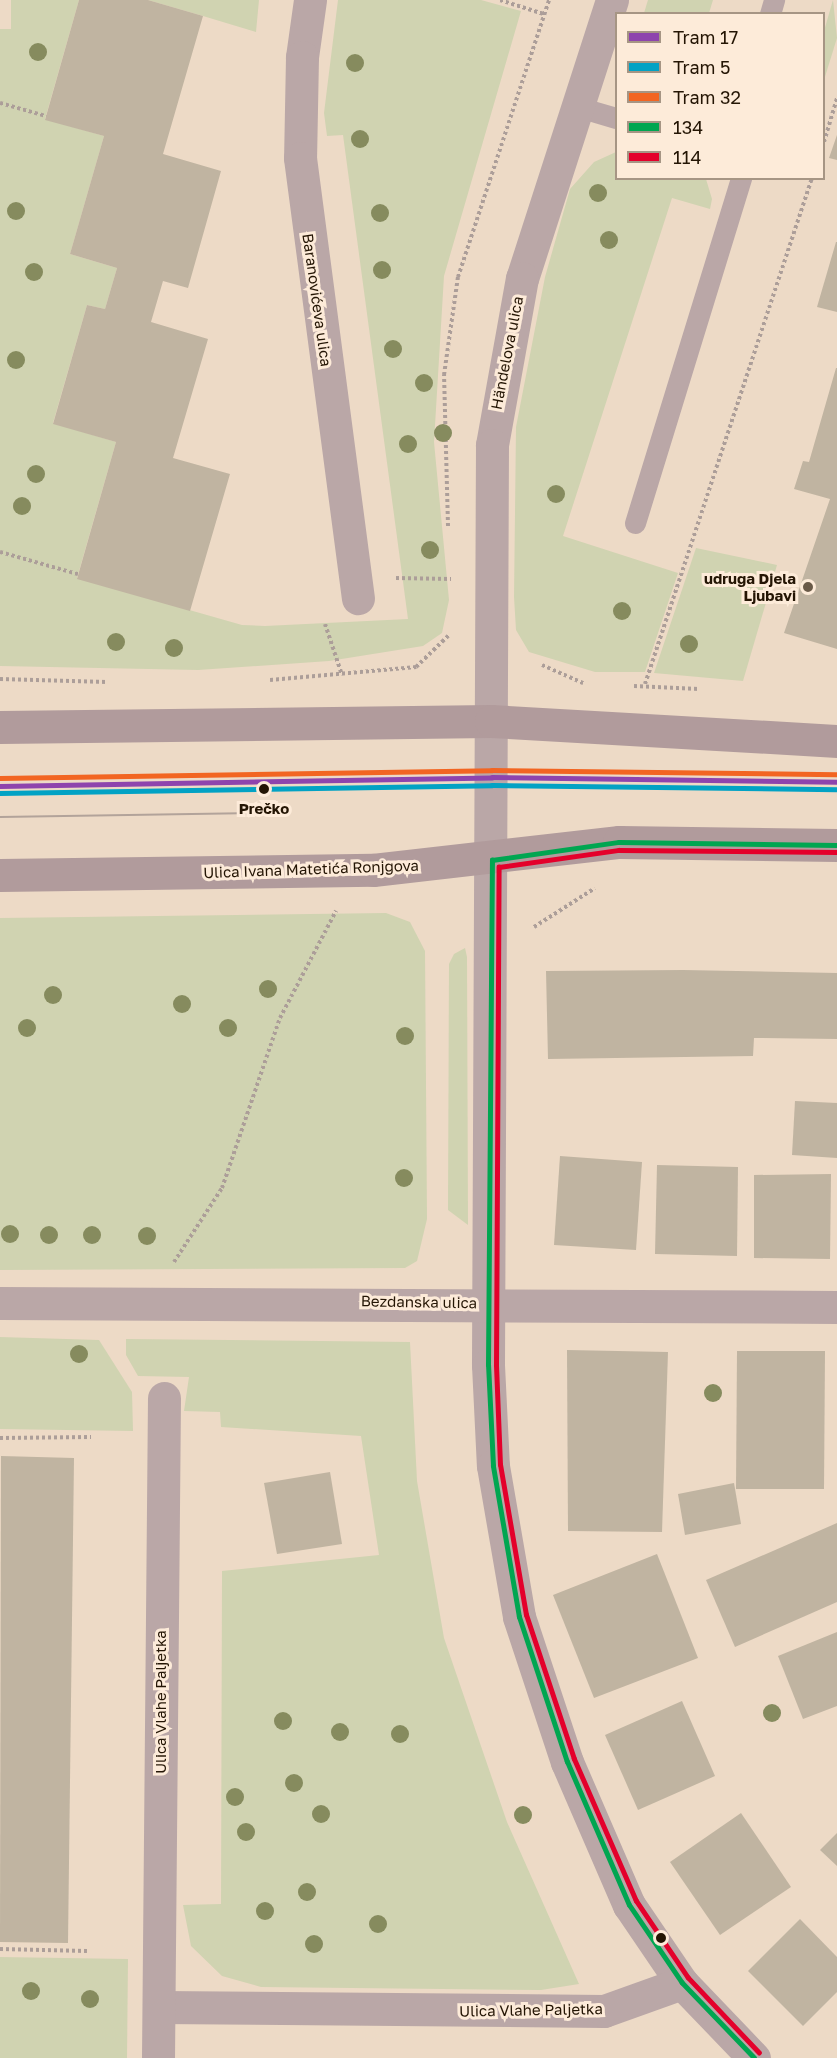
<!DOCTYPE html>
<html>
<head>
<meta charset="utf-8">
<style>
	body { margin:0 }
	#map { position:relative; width:837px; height:2058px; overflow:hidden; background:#eddac6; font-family:"Golos Text",sans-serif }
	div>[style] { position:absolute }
	.green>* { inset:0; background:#d0d3b1 }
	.building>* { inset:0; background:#c0b4a1 }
	.path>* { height:4px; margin-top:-2px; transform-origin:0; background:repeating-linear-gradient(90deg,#ac9e99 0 3px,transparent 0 6px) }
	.lane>* { height:21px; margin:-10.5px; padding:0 10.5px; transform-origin:10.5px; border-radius:10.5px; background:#baa7a7 }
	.street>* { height:33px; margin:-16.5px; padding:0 16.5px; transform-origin:16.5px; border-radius:16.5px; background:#baa7a7 }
	.secondary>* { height:33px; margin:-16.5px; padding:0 16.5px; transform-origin:16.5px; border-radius:16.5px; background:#b19b9c }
	.tram>* { height:1.5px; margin:-0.75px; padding:0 0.75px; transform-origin:0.75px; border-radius:0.75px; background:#b2a39a }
	.bus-1>* { height:4.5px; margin:-2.25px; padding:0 2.25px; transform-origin:2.25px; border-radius:2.25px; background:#00a651 }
	.bus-2>* { height:4.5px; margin:-2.25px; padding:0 2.25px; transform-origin:2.25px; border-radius:2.25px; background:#e4002b }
	.tram-1>* { height:4.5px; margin:-2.25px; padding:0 2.25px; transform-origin:2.25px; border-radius:2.25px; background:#8e44ad }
	.tram-2>* { height:4.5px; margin:-2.25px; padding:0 2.25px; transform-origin:2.25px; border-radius:2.25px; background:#02a2c4 }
	.tram-3>* { height:4.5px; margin:-2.25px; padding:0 2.25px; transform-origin:2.25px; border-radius:2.25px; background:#f26522 }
	.trees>* { width:18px; height:18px; margin:-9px; border-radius:50%; background:#868b5e }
	.dots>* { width:16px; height:16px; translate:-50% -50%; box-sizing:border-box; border:3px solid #fdebd9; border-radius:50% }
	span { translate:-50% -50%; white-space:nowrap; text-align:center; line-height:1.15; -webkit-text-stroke:6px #fdebd9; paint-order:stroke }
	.street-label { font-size:15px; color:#241504 }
	.poi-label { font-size:15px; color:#241504; font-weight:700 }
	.right { translate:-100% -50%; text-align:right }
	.stop-label { font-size:15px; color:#241504; font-weight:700 }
	.legend { position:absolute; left:615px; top:12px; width:210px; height:168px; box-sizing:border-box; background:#fdebd9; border:2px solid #a69584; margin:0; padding:8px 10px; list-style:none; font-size:18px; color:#241504 }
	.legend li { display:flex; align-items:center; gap:12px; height:30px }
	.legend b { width:30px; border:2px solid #a69584 }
</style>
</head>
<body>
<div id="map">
	<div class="green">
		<i style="clip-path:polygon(11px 0,79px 0,45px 119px,104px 136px,70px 254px,117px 268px,105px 309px,87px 305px,53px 423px,116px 442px,77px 578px,242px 625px,265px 626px,408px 619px,343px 135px,327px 136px,324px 113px,338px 0,481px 0,521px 11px,444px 276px,434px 442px,449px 600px,442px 633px,423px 646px,329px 661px,198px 670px,0 666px,0 29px,11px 29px)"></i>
		<i style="clip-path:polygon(148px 0,259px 0,256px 32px,203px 16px)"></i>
		<i style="clip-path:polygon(648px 0,713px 0,709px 13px,644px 13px)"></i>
		<i style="clip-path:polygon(833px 0,837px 38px,824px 80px,824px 31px)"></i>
		<i style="clip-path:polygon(616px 152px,616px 178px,706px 179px,712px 199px,710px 209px,672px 198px,563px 536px,678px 573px,645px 672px,595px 672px,529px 652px,516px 630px,514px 597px,516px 427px,545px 277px,570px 189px,594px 162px)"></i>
		<i style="clip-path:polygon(696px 548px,777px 565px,743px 681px,654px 673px)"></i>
		<i style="clip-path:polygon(386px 913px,410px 922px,425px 951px,427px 1219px,417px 1261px,405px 1268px,0 1270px,0 918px)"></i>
		<i style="clip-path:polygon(465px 948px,467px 957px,468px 1225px,448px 1210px,449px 964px,454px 954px)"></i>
		<i style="clip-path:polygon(0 1337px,99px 1340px,132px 1392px,133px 1431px,0 1429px)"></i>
		<i style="clip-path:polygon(126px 1339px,410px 1342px,417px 1481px,444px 1638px,507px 1822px,579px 1984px,541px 1990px,261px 1987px,222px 1976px,191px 1946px,183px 1905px,221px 1904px,222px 1571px,379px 1555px,361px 1436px,221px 1427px,220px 1412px,184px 1411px,189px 1377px,138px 1376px,126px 1355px)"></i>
		<i style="clip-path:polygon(0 1957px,128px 1959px,127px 2058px,0 2058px)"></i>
	</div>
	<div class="building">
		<i style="clip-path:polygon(79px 0,148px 0,203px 16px,163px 154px,221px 171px,188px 288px,163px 281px,151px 322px,208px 339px,173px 458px,230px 474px,190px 611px,77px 579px,116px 442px,53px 424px,87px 305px,105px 309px,117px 268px,70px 254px,104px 136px,45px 120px)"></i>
		<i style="clip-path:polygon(837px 135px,837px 160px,829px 158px)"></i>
		<i style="clip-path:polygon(836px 242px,837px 242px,837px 312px,817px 307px)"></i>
		<i style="clip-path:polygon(836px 368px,837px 368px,837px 649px,784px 633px,830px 499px,794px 489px,803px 461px,809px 462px)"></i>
		<i style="clip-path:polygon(683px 970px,837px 973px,837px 1039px,754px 1038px,753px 1056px,548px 1059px,546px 971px)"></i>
		<i style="clip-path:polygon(795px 1101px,837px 1103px,837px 1158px,792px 1155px)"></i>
		<i style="clip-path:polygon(560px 1156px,642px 1162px,636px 1250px,554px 1245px)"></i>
		<i style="clip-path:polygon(657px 1165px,738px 1167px,737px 1256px,655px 1254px)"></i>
		<i style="clip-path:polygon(831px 1174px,830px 1259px,754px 1258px,754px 1175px)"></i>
		<i style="clip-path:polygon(567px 1350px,668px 1352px,662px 1532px,568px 1531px)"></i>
		<i style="clip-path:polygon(737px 1351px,825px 1351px,824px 1489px,736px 1489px)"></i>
		<i style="clip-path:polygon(1px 1456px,74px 1458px,68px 1943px,0 1942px)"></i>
		<i style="clip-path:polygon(330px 1472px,342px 1544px,277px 1554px,264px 1483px)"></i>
		<i style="clip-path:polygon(734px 1483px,741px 1524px,685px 1535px,678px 1494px)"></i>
		<i style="clip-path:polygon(837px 1523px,837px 1602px,735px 1647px,706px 1580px)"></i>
		<i style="clip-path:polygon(657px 1554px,698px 1658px,594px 1698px,553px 1595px)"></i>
		<i style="clip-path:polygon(837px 1632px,837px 1706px,803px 1719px,778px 1656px)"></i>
		<i style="clip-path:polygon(682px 1701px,715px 1776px,638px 1810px,605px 1735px)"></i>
		<i style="clip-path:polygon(741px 1813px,791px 1887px,720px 1935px,670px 1862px)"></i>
		<i style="clip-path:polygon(837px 1833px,837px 1866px,820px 1850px)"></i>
		<i style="clip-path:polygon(800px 1919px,837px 1957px,837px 1992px,803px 2026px,748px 1971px)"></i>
	</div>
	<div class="path">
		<i style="left:500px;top:0;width:46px;rotate:17.7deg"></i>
		<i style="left:0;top:103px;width:48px;rotate:15.8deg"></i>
		<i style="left:824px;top:142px;width:46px;rotate:-73.5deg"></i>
		<i style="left:448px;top:526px;width:151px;rotate:-91.5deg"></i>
		<i style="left:444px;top:375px;width:99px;rotate:-81.9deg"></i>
		<i style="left:458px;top:277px;width:292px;rotate:-71.8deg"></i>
		<i style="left:0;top:552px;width:81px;rotate:15.8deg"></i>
		<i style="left:396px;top:578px;width:55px;rotate:1deg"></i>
		<i style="left:325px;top:624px;width:54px;rotate:71.6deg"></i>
		<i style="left:542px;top:665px;width:45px;rotate:23.7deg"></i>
		<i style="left:0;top:679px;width:107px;rotate:1.6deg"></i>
		<i style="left:270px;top:680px;width:147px;rotate:-5.1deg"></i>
		<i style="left:416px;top:667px;width:46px;rotate:-44.1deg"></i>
		<i style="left:645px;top:684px;width:533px;rotate:-71.74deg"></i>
		<i style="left:634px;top:686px;width:65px;rotate:2.6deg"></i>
		<i style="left:534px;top:927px;width:72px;rotate:-32.6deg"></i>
		<i style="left:174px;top:1262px;width:88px;rotate:-57deg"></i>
		<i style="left:222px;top:1188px;width:180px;rotate:-71.2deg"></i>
		<i style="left:280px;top:1018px;width:121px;rotate:-62.4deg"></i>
		<i style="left:0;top:1438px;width:91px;rotate:-0.6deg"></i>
		<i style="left:0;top:1949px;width:87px;rotate:1.3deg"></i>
	</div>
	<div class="lane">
		<i style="left:770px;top:14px;width:15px;rotate:-74deg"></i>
		<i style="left:575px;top:106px;width:43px;rotate:16.3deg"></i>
		<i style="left:635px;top:523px;width:361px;rotate:-72.9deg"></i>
	</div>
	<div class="street">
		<i style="left:310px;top:0;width:58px;rotate:98deg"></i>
		<i style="left:302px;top:57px;width:101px;rotate:91.1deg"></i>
		<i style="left:300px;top:158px;width:444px;rotate:82.5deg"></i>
		<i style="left:612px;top:0;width:292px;rotate:107.9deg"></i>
		<i style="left:522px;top:278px;width:170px;rotate:100.2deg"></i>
		<i style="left:492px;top:445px;width:920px;rotate:90.25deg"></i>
		<i style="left:488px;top:1365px;width:101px;rotate:87.2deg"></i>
		<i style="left:493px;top:1466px;width:153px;rotate:80.2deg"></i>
		<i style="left:519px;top:1617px;width:153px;rotate:71.7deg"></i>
		<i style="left:567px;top:1762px;width:156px;rotate:66.6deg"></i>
		<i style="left:629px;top:1905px;width:94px;rotate:55.8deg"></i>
		<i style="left:682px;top:1983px;width:104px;rotate:46.2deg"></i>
		<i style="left:0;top:1303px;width:837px;rotate:0.27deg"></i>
		<i style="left:159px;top:2007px;width:445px;rotate:0.5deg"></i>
		<i style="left:604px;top:2011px;width:83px;rotate:-19.7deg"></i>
		<i style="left:158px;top:2058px;width:660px;rotate:-89.48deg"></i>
	</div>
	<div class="secondary">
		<i style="left:0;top:727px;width:491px;rotate:-0.7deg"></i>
		<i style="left:491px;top:721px;width:347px;rotate:3.3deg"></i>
		<i style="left:0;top:875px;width:373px;rotate:-0.8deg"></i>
		<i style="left:373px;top:870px;width:248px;rotate:-6.5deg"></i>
		<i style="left:619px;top:842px;width:218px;rotate:0.8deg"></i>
	</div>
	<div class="tram">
		<i style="left:0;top:817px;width:265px;rotate:-0.9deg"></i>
	</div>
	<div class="bus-1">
		<i style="left:754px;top:2058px;width:104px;rotate:-133.8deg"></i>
		<i style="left:682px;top:1983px;width:94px;rotate:-124.2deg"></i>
		<i style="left:629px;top:1905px;width:156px;rotate:-113.4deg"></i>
		<i style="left:567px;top:1762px;width:153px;rotate:-108.3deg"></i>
		<i style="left:519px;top:1617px;width:153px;rotate:-99.8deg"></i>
		<i style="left:493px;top:1466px;width:101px;rotate:-92.8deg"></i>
		<i style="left:488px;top:1365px;width:505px;rotate:-89.55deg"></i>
		<i style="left:492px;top:860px;width:128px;rotate:-8.1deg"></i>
		<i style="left:619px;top:842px;width:218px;rotate:0.8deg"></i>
	</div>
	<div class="bus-2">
		<i style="left:759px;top:2053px;width:103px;rotate:-133.4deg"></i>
		<i style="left:688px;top:1978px;width:93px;rotate:-124deg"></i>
		<i style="left:636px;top:1901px;width:155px;rotate:-113.6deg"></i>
		<i style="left:574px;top:1759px;width:152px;rotate:-108.4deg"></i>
		<i style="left:526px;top:1615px;width:152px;rotate:-99.8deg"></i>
		<i style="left:500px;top:1465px;width:100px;rotate:-92.3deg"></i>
		<i style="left:496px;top:1365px;width:498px;rotate:-89.7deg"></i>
		<i style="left:499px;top:867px;width:121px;rotate:-8.1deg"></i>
		<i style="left:619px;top:850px;width:218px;rotate:0.5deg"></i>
	</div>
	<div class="tram-1">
		<i style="left:0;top:786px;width:492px;rotate:-1deg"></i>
		<i style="left:492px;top:777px;width:345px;rotate:0.8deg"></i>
	</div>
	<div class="tram-2">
		<i style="left:0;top:793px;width:492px;rotate:-0.9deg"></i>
		<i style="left:492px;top:785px;width:345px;rotate:0.7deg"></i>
	</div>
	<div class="tram-3">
		<i style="left:0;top:778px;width:492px;rotate:-0.9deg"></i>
		<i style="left:492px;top:770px;width:345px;rotate:0.7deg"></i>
	</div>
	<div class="trees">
		<i style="left:38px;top:52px"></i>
		<i style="left:355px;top:63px"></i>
		<i style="left:360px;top:139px"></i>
		<i style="left:598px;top:193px"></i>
		<i style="left:16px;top:211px"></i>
		<i style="left:380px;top:213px"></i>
		<i style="left:609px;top:240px"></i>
		<i style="left:382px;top:270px"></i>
		<i style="left:34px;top:272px"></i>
		<i style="left:393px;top:349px"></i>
		<i style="left:16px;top:360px"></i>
		<i style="left:424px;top:383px"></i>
		<i style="left:443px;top:433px"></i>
		<i style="left:408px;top:444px"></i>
		<i style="left:36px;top:474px"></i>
		<i style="left:556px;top:494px"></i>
		<i style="left:22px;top:506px"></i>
		<i style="left:430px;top:550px"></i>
		<i style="left:622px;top:611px"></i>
		<i style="left:116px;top:642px"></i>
		<i style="left:689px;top:644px"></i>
		<i style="left:174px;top:648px"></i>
		<i style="left:268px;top:989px"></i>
		<i style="left:53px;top:995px"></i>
		<i style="left:182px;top:1004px"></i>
		<i style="left:27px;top:1028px"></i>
		<i style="left:228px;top:1028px"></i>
		<i style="left:405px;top:1036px"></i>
		<i style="left:404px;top:1178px"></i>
		<i style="left:10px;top:1234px"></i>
		<i style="left:49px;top:1235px"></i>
		<i style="left:92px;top:1235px"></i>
		<i style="left:147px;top:1236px"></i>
		<i style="left:79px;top:1354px"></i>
		<i style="left:713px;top:1393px"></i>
		<i style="left:772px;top:1713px"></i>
		<i style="left:283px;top:1721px"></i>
		<i style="left:340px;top:1732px"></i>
		<i style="left:400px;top:1734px"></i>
		<i style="left:294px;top:1783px"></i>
		<i style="left:235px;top:1797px"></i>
		<i style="left:321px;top:1814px"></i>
		<i style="left:523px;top:1815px"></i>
		<i style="left:246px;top:1832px"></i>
		<i style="left:307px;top:1892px"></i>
		<i style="left:265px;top:1911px"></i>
		<i style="left:378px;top:1924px"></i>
		<i style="left:314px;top:1944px"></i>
		<i style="left:31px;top:1991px"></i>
		<i style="left:90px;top:1999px"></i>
	</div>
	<div class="dots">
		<i style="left:808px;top:587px;background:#6a5a48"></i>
		<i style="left:264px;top:789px;background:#241504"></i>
		<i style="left:661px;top:1938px;background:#241504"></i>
	</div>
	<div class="street-label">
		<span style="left:317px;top:300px;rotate:82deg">Baranovićeva ulica</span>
		<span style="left:507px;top:353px;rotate:-79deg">Händelova ulica</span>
		<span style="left:311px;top:869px;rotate:-2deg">Ulica Ivana Matetića Ronjgova</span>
		<span style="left:419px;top:1302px;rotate:1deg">Bezdanska ulica</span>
		<span style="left:161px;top:1702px;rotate:-90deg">Ulica Vlahe Paljetka</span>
		<span style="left:531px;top:2010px;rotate:-1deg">Ulica Vlahe Paljetka</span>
	</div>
	<div class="poi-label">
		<span class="right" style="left:796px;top:587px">udruga Djela<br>Ljubavi</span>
	</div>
	<div class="stop-label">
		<span style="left:264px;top:809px">Prečko</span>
	</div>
	<ul class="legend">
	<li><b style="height:8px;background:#8e44ad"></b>Tram 17</li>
	<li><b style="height:8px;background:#02a2c4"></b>Tram 5</li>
	<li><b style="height:8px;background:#f26522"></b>Tram 32</li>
	<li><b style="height:8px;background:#00a651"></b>134</li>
	<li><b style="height:8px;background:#e4002b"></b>114</li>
	</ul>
</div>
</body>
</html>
